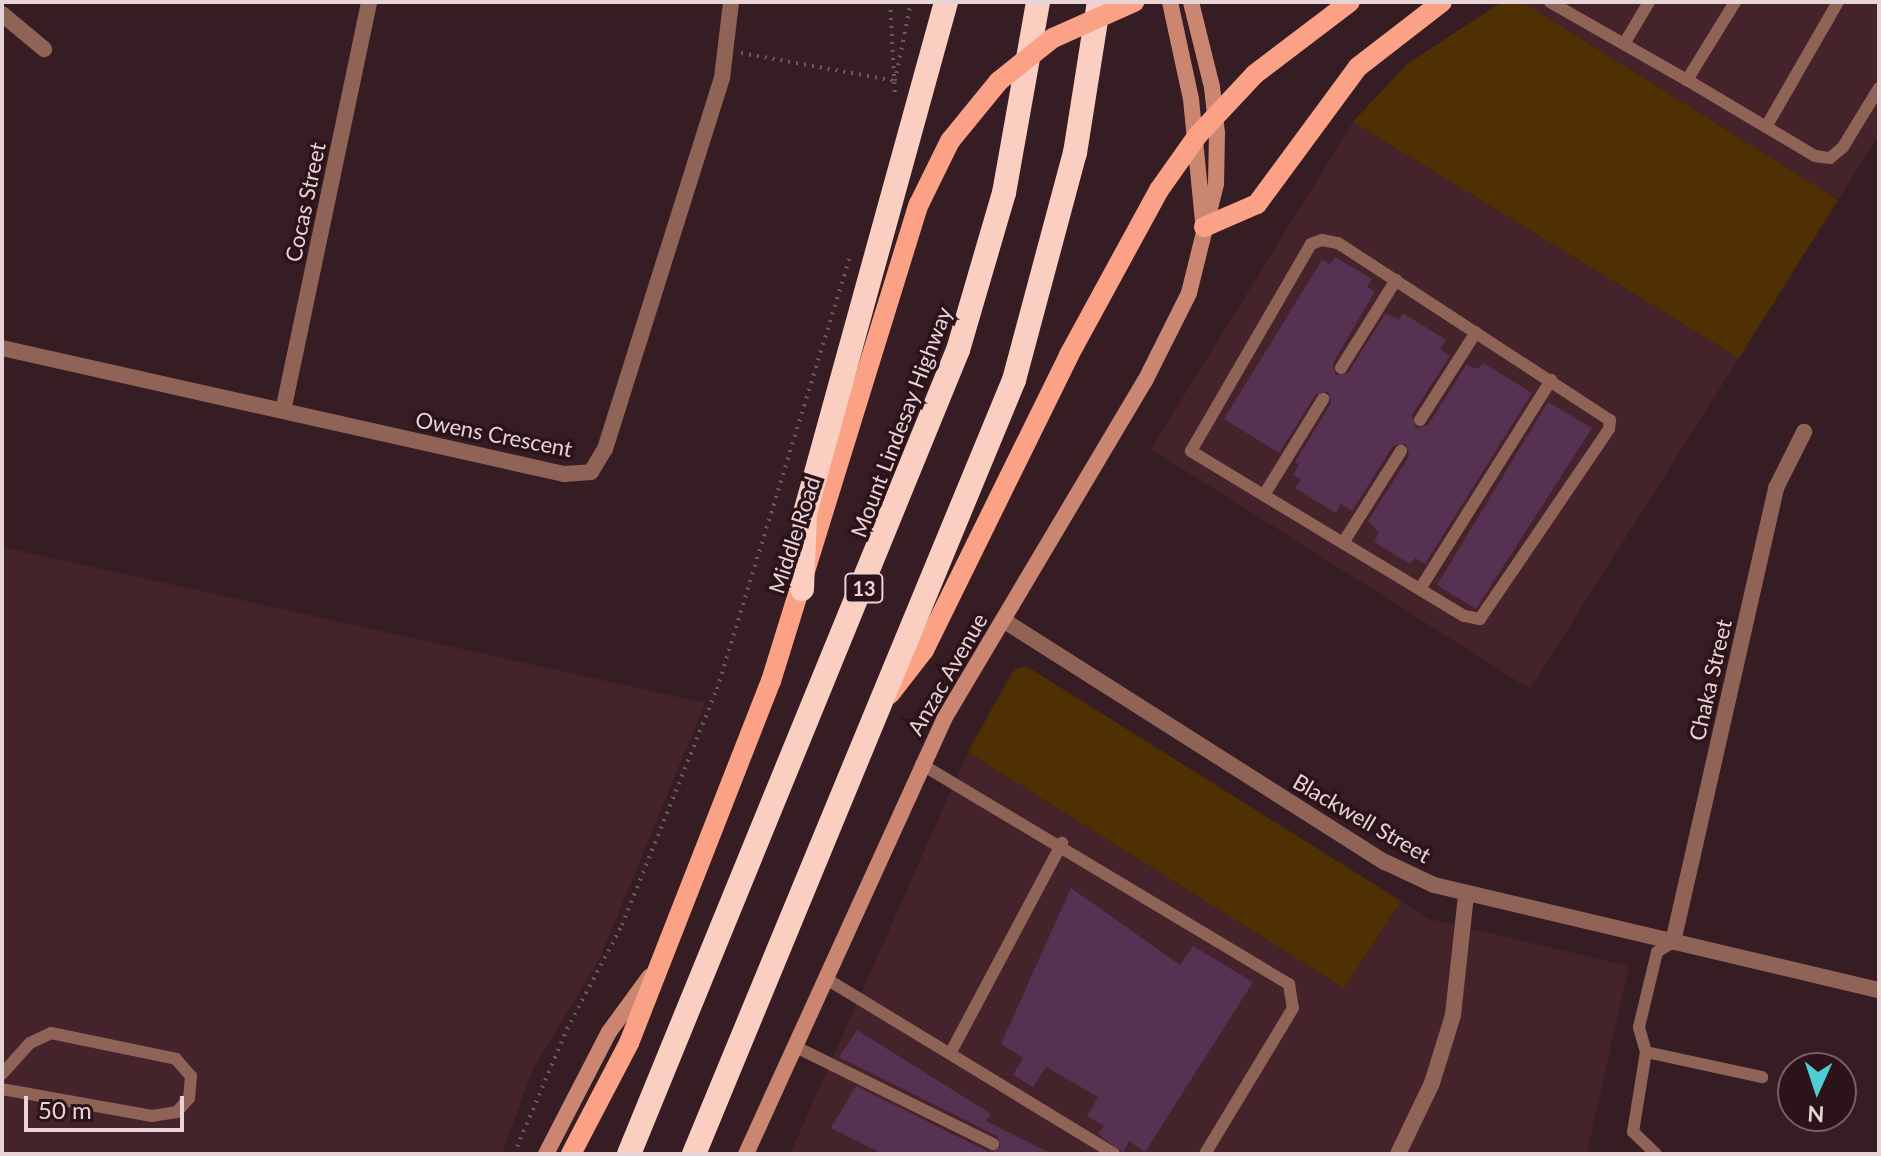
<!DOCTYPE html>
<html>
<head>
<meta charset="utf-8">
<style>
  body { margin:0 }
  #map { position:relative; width:1881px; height:1156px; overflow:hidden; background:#361d23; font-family:Lato,sans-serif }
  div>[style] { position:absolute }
  .built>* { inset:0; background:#44232b }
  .green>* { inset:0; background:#4f3003 }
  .building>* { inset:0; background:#573152 }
  .path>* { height:4px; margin-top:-2px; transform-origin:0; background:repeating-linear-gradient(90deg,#6f585d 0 2px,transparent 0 8px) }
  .lane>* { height:12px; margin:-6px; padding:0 6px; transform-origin:6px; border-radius:6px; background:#8f6457 }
  .street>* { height:16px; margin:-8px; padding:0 8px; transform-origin:8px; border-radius:8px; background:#8f6457 }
  .secondary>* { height:16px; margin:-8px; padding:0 8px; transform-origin:8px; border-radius:8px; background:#cb8672 }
  .primary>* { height:20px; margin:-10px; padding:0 10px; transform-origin:10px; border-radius:10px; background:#faa186 }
  .highway>* { height:24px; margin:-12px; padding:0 12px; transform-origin:12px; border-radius:12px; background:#facec0 }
  .primary-bridge>* { height:20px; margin:-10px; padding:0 10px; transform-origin:10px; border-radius:10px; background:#faa186 }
  span { translate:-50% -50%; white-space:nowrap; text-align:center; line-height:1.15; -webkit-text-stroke:7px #2c1319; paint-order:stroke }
  .shield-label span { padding:2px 6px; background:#2c1319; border:2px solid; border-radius:6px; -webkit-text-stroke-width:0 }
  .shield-label { font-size:20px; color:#e6d4d7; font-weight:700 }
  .street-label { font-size:22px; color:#e6d4d7 }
  .frame { position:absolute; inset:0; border:4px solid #e6d4d7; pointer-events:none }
  .north { position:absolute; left:1777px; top:1052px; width:80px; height:80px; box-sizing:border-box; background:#2c1319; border:2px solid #766065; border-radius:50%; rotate:183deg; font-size:22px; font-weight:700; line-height:32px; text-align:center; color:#e6d4d7 }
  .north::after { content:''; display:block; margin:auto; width:28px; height:36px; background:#51ccd3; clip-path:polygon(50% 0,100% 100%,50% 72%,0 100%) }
  .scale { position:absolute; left:24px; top:1096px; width:160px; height:36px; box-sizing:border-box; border:4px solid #e6d4d7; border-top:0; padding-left:10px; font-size:24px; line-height:28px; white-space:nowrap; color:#e6d4d7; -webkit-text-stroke:6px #2c1319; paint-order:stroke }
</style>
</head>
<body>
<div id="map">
  <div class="built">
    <i style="clip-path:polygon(1523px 2px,1879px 2px,1879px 134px,1838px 200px)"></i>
    <i style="clip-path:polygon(1353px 122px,1739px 358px,1530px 689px,1151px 449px)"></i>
    <i style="clip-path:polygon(2px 547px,705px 703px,599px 960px,532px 1071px,502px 1154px,2px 1154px)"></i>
    <i style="clip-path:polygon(968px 752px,1344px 988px,1401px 901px,1429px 919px,1629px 966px,1587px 1154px,790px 1154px)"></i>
  </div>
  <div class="green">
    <i style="clip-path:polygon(1502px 2px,1523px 2px,1838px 200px,1739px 358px,1353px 122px,1407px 64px)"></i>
    <i style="clip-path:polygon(1026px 666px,1401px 901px,1344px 988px,968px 752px,1014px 669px)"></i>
  </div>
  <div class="building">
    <i style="clip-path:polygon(1335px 257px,1372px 279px,1367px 287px,1375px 291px,1333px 363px,1336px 375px,1348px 373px,1386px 313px,1399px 320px,1403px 313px,1446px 340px,1440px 349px,1450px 356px,1412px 415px,1416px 428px,1428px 425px,1466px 365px,1478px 369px,1483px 363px,1532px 393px,1425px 564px,1415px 558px,1410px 564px,1374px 542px,1379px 533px,1368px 521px,1409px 456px,1406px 444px,1393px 446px,1352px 511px,1341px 504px,1336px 513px,1295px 488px,1301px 480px,1293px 475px,1299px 465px,1295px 462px,1331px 403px,1328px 392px,1316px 394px,1279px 453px,1224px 419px,1322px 260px,1330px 264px)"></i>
    <i style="clip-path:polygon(1548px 402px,1592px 428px,1476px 609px,1437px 585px)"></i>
    <i style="clip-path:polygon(1071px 888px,1180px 965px,1193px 946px,1253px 982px,1145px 1152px,1129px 1141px,1123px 1153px,1098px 1134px,1104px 1126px,1087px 1116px,1098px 1097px,1046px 1067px,1033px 1087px,1013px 1075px,1023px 1058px,1001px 1044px)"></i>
    <i style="clip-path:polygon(857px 1030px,991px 1114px,986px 1121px,1052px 1154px,883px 1154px,831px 1128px,856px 1086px,989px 1152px,1001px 1147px,997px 1136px,839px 1057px)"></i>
  </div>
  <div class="path">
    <i style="left:890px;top:2px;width:93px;rotate:86.9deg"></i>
    <i style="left:741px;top:53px;width:157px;rotate:10.3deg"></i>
    <i style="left:895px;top:81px;width:81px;rotate:-78.6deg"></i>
    <i style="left:514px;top:1154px;width:136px;rotate:-67deg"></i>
    <i style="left:567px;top:1029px;width:118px;rotate:-62.1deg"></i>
    <i style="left:622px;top:925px;width:254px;rotate:-68.1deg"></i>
    <i style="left:717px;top:689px;width:455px;rotate:-72.9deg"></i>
  </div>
  <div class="lane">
    <i style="left:1550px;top:2px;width:158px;rotate:29.7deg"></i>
    <i style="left:1735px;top:2px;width:92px;rotate:121.6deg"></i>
    <i style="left:1687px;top:80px;width:149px;rotate:30.7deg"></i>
    <i style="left:1815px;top:156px;width:15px;rotate:8deg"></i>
    <i style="left:1830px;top:158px;width:17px;rotate:-40deg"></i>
    <i style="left:1843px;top:147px;width:69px;rotate:-58.6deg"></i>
    <i style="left:1624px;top:44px;width:49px;rotate:-59.2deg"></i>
    <i style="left:1766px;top:127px;width:144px;rotate:-60.1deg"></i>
    <i style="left:1322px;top:240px;width:16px;rotate:11deg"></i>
    <i style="left:1338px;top:243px;width:325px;rotate:33.1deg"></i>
    <i style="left:1610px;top:420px;width:9px;rotate:96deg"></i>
    <i style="left:1609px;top:429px;width:230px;rotate:124.2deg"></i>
    <i style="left:1480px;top:619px;width:16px;rotate:-169deg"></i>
    <i style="left:1464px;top:616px;width:319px;rotate:-148.9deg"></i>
    <i style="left:1191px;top:451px;width:239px;rotate:-59.9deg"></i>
    <i style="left:1311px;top:244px;width:12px;rotate:-20deg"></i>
    <i style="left:1341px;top:368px;width:104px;rotate:-58deg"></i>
    <i style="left:1420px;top:420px;width:104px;rotate:-57.5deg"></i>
    <i style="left:1264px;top:495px;width:113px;rotate:-58.4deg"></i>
    <i style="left:1343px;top:543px;width:109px;rotate:-57.8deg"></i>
    <i style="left:1420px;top:589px;width:247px;rotate:-57.9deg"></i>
    <i style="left:921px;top:764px;width:429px;rotate:30.9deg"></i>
    <i style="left:1289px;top:984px;width:24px;rotate:81deg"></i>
    <i style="left:1293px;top:1008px;width:170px;rotate:121.1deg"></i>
    <i style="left:825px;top:978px;width:338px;rotate:31.3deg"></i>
    <i style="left:794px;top:1046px;width:222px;rotate:26.2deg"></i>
    <i style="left:951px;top:1052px;width:237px;rotate:-62deg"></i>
    <i style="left:1646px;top:1052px;width:119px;rotate:12.2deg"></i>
    <i style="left:2px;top:1074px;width:42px;rotate:-47.9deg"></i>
    <i style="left:30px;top:1043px;width:23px;rotate:-25deg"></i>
    <i style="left:51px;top:1033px;width:128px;rotate:11.7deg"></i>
    <i style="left:176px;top:1059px;width:23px;rotate:49deg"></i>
    <i style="left:191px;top:1076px;width:22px;rotate:95deg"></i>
    <i style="left:189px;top:1098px;width:18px;rotate:131deg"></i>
    <i style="left:177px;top:1112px;width:25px;rotate:171deg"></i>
    <i style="left:152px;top:1116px;width:152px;rotate:-169.8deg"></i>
    <i style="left:1656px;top:1154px;width:32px;rotate:-136deg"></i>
    <i style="left:1633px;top:1132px;width:81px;rotate:-80.8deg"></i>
    <i style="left:1646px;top:1052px;width:26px;rotate:-106deg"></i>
    <i style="left:1639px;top:1027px;width:77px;rotate:-76.5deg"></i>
    <i style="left:1657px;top:952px;width:19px;rotate:-32deg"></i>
  </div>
  <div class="street">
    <i style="left:2px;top:14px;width:55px;rotate:39.8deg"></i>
    <i style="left:2px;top:348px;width:576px;rotate:12.64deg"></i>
    <i style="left:564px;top:474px;width:27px;rotate:-4deg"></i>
    <i style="left:591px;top:472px;width:27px;rotate:-59deg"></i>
    <i style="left:605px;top:449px;width:389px;rotate:-72.5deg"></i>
    <i style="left:722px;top:78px;width:77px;rotate:-83.2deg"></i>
    <i style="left:283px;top:411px;width:418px;rotate:-78.1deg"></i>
    <i style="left:1003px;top:620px;width:452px;rotate:32.4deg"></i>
    <i style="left:1385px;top:862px;width:54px;rotate:25.1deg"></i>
    <i style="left:1434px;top:885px;width:457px;rotate:13.3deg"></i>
    <i style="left:1673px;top:942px;width:466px;rotate:-77.2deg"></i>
    <i style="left:1776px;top:488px;width:63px;rotate:-63.4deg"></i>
    <i style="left:1398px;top:1154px;width:79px;rotate:-64.4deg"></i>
    <i style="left:1432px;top:1083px;width:71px;rotate:-72.8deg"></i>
    <i style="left:1453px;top:1015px;width:121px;rotate:-83.8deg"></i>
  </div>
  <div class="secondary">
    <i style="left:1170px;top:2px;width:99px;rotate:77.8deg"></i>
    <i style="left:1191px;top:99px;width:124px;rotate:84.4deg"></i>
    <i style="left:546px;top:1154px;width:137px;rotate:-62.7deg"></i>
    <i style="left:609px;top:1032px;width:69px;rotate:-53.8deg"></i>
    <i style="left:746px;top:1154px;width:478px;rotate:-65.5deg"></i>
    <i style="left:944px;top:719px;width:393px;rotate:-59.3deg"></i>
    <i style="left:1145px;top:381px;width:98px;rotate:-63.4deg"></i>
    <i style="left:1189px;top:293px;width:112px;rotate:-76.1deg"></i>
    <i style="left:1216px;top:184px;width:51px;rotate:-88.9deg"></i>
    <i style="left:1217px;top:133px;width:46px;rotate:-96.2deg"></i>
    <i style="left:1212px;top:87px;width:88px;rotate:-103.9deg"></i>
  </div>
  <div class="primary">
    <i style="left:1255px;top:74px;width:119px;rotate:-37.2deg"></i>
    <i style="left:1204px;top:227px;width:58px;rotate:-23.5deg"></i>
    <i style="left:1257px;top:204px;width:170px;rotate:-53.6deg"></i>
    <i style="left:1358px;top:67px;width:106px;rotate:-37.7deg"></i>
    <i style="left:890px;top:694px;width:56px;rotate:-52.3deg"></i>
    <i style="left:924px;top:650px;width:329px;rotate:-63.8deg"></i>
    <i style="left:1069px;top:355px;width:188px;rotate:-61.4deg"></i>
    <i style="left:571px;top:1154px;width:125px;rotate:-62.4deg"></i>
    <i style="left:629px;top:1043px;width:389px;rotate:-68.6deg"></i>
    <i style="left:771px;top:681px;width:499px;rotate:-72.8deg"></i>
  </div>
  <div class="highway">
    <i style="left:802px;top:589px;width:76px;rotate:-87.7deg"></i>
    <i style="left:805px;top:513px;width:530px;rotate:-74.57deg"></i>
    <i style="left:629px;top:1154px;width:869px;rotate:-67.75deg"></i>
    <i style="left:958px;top:350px;width:164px;rotate:-73.7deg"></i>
    <i style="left:1004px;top:193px;width:194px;rotate:-79.9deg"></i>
    <i style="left:694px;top:1154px;width:838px;rotate:-67.54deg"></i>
    <i style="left:1014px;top:380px;width:235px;rotate:-75deg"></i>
    <i style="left:1075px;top:153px;width:153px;rotate:-81deg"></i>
  </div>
  <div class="primary-bridge">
    <i style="left:1159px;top:190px;width:67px;rotate:-54.7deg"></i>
    <i style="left:1198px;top:135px;width:83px;rotate:-46.9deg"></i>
    <i style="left:919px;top:204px;width:70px;rotate:-63.8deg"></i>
    <i style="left:950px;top:141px;width:77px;rotate:-50.8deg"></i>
    <i style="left:999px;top:81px;width:69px;rotate:-38.5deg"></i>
    <i style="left:1053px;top:38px;width:89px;rotate:-24deg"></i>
  </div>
  <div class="shield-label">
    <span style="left:864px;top:588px">13</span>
  </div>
  <div class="street-label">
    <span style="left:305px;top:202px;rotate:-78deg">Cocas Street</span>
    <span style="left:901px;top:422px;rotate:-69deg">Mount Lindesay Highway</span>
    <span style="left:494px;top:434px;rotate:11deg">Owens Crescent</span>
    <span style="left:794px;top:535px;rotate:-72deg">Middle Road</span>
    <span style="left:947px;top:674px;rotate:-60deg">Anzac Avenue</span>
    <span style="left:1710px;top:680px;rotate:-77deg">Chaka Street</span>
    <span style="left:1362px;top:818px;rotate:30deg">Blackwell Street</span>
  </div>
  <div class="frame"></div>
  <div class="north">N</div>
  <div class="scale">50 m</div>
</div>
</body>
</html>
